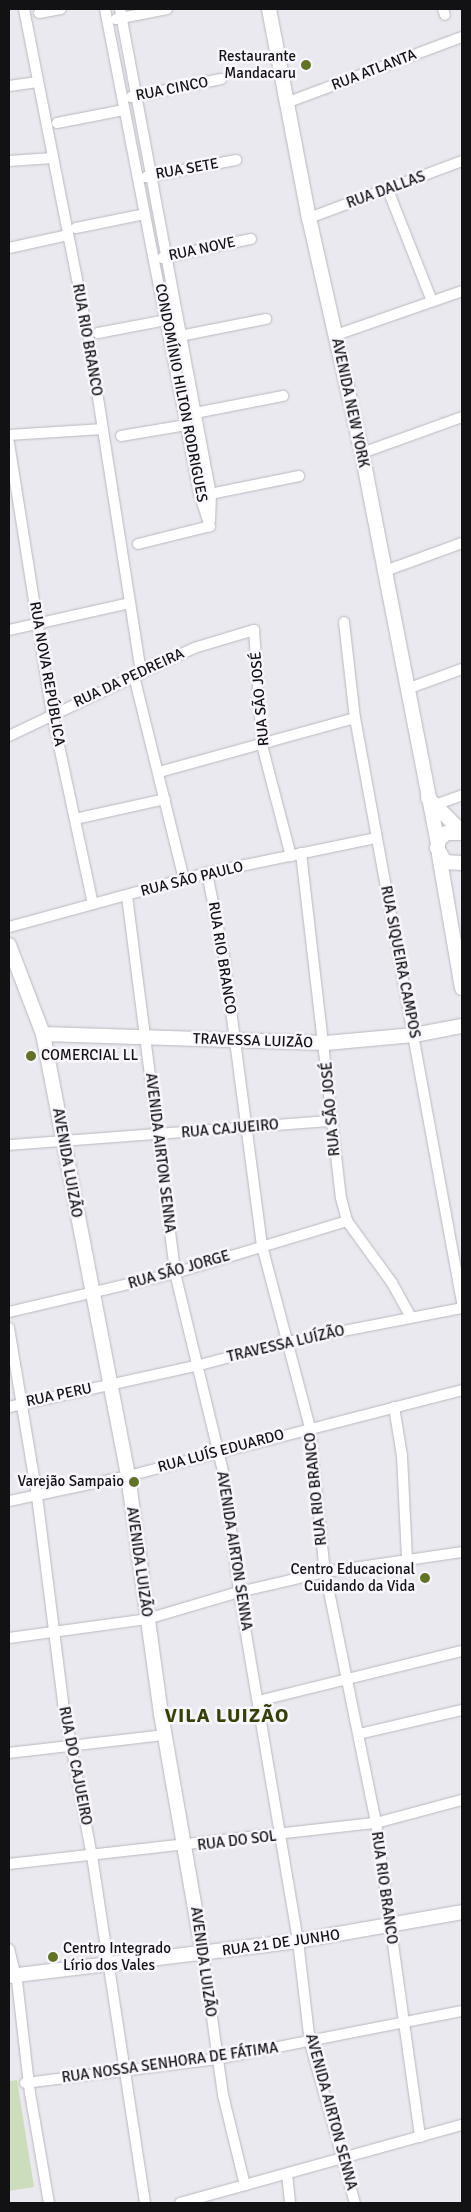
<!DOCTYPE html>
<html>
<head>
<meta charset="utf-8">
<style>
  body { margin:0 }
  #map { position:relative; width:471px; height:2212px; overflow:hidden; background:#ebe9f0; font-family:Signika,sans-serif }
  div>[style] { position:absolute }
  .green>* { inset:0; background:#cdb }
  .roads { filter:drop-shadow(0 0 1px #b9b7be) drop-shadow(0 0 1px #b9b7be) }
  .street>* { height:10px; margin:-5px; padding:0 5px; transform-origin:5px; border-radius:5px; background:#fff }
  .secondary>* { height:14px; margin:-7px; padding:0 7px; transform-origin:7px; border-radius:7px; background:#fff }
  .dots>* { width:14px; height:14px; translate:-50% -50%; box-sizing:border-box; border:2px solid #f9f7fd; border-radius:50% }
  span { translate:-50% -50%; white-space:nowrap; text-align:center; line-height:1.15; -webkit-text-stroke:5px #f9f7fd; paint-order:stroke }
  .poi-label { font-size:15px; color:#121113 }
  .right { translate:-100% -50%; text-align:right }
  .left { translate:0 -50%; text-align:left }
  .street-label { font-size:15px; color:#121113 }
  .district-label { font-size:20px; color:#354107; font-weight:700; letter-spacing:1px }
  .frame { position:absolute; inset:0; border:10px solid #121113; pointer-events:none }
</style>
</head>
<body>
<div id="map">
  <div class="green">
    <i style="clip-path:polygon(17px 2080px,34px 2187px,9px 2191px,9px 2081px)"></i>
  </div>
  <div class="roads">
    <div class="street">
      <i style="left:24px;top:9px;width:331px;rotate:78.9deg"></i>
      <i style="left:88px;top:334px;width:343px;rotate:81.1deg"></i>
      <i style="left:105px;top:9px;width:496px;rotate:79deg"></i>
      <i style="left:200px;top:496px;width:32px;rotate:72deg"></i>
      <i style="left:120px;top:9px;width:493px;rotate:79.4deg"></i>
      <i style="left:211px;top:494px;width:26px;rotate:92deg"></i>
      <i style="left:443px;top:9px;width:6px;rotate:72deg"></i>
      <i style="left:39px;top:13px;width:22px;rotate:-10deg"></i>
      <i style="left:116px;top:19px;width:52px;rotate:-11.1deg"></i>
      <i style="left:9px;top:86px;width:29px;rotate:-8deg"></i>
      <i style="left:131px;top:97px;width:92px;rotate:-11.3deg"></i>
      <i style="left:286px;top:103px;width:188px;rotate:-20.6deg"></i>
      <i style="left:57px;top:123px;width:68px;rotate:-11deg"></i>
      <i style="left:9px;top:161px;width:44px;rotate:-3.9deg"></i>
      <i style="left:146px;top:177px;width:92px;rotate:-10.7deg"></i>
      <i style="left:388px;top:190px;width:119px;rotate:68.4deg"></i>
      <i style="left:309px;top:218px;width:163px;rotate:-20.4deg"></i>
      <i style="left:76px;top:228px;width:70px;rotate:-11.5deg"></i>
      <i style="left:9px;top:248px;width:60px;rotate:-12.4deg"></i>
      <i style="left:162px;top:258px;width:91px;rotate:-12.1deg"></i>
      <i style="left:98px;top:333px;width:69px;rotate:-10.8deg"></i>
      <i style="left:336px;top:335px;width:133px;rotate:-19.2deg"></i>
      <i style="left:175px;top:337px;width:93px;rotate:-11.2deg"></i>
      <i style="left:190px;top:414px;width:95px;rotate:-11deg"></i>
      <i style="left:9px;top:435px;width:94px;rotate:-3.7deg"></i>
      <i style="left:121px;top:436px;width:66px;rotate:-9.6deg"></i>
      <i style="left:9px;top:443px;width:273px;rotate:81deg"></i>
      <i style="left:52px;top:713px;width:195px;rotate:77.9deg"></i>
      <i style="left:362px;top:453px;width:106px;rotate:-19.8deg"></i>
      <i style="left:205px;top:495px;width:96px;rotate:-11.4deg"></i>
      <i style="left:138px;top:544px;width:74px;rotate:-14deg"></i>
      <i style="left:385px;top:571px;width:82px;rotate:-20deg"></i>
      <i style="left:344px;top:622px;width:97px;rotate:83.5deg"></i>
      <i style="left:355px;top:718px;width:594px;rotate:79.62deg"></i>
      <i style="left:9px;top:630px;width:124px;rotate:-12.6deg"></i>
      <i style="left:134px;top:676px;width:209px;rotate:76.2deg"></i>
      <i style="left:407px;top:689px;width:59px;rotate:-20deg"></i>
      <i style="left:9px;top:736px;width:205px;rotate:-25.4deg"></i>
      <i style="left:194px;top:648px;width:63px;rotate:-16.7deg"></i>
      <i style="left:254px;top:630px;width:115px;rotate:86deg"></i>
      <i style="left:262px;top:745px;width:115px;rotate:75.4deg"></i>
      <i style="left:159px;top:772px;width:203px;rotate:-15.4deg"></i>
      <i style="left:435px;top:805px;width:29px;rotate:-20deg"></i>
      <i style="left:75px;top:819px;width:92px;rotate:-12.5deg"></i>
      <i style="left:301px;top:853px;width:347px;rotate:83.4deg"></i>
      <i style="left:341px;top:1198px;width:24px;rotate:75deg"></i>
      <i style="left:347px;top:1221px;width:77px;rotate:54deg"></i>
      <i style="left:392px;top:1283px;width:38px;rotate:61deg"></i>
      <i style="left:207px;top:873px;width:86px;rotate:78.6deg"></i>
      <i style="left:224px;top:957px;width:291px;rotate:82.5deg"></i>
      <i style="left:262px;top:1246px;width:188px;rotate:75.2deg"></i>
      <i style="left:310px;top:1428px;width:145px;rotate:84.1deg"></i>
      <i style="left:325px;top:1572px;width:256px;rotate:78.5deg"></i>
      <i style="left:376px;top:1823px;width:317px;rotate:82deg"></i>
      <i style="left:127px;top:896px;width:380px;rotate:82.7deg"></i>
      <i style="left:175px;top:1273px;width:209px;rotate:76.4deg"></i>
      <i style="left:224px;top:1476px;width:117px;rotate:82.6deg"></i>
      <i style="left:239px;top:1592px;width:354px;rotate:80.4deg"></i>
      <i style="left:298px;top:1941px;width:103px;rotate:83.3deg"></i>
      <i style="left:310px;top:2043px;width:166px;rotate:74.3deg"></i>
      <i style="left:9px;top:927px;width:205px;rotate:-15.3deg"></i>
      <i style="left:207px;top:873px;width:173px;rotate:-11.7deg"></i>
      <i style="left:9px;top:1145px;width:323px;rotate:-4.3deg"></i>
      <i style="left:9px;top:1312px;width:171px;rotate:-13.2deg"></i>
      <i style="left:175px;top:1273px;width:180px;rotate:-16.8deg"></i>
      <i style="left:9px;top:1328px;width:170px;rotate:80.5deg"></i>
      <i style="left:37px;top:1496px;width:209px;rotate:82.8deg"></i>
      <i style="left:63px;top:1703px;width:156px;rotate:79.3deg"></i>
      <i style="left:92px;top:1856px;width:351px;rotate:81.3deg"></i>
      <i style="left:9px;top:1407px;width:191px;rotate:-12.4deg"></i>
      <i style="left:196px;top:1366px;width:94px;rotate:-14.8deg"></i>
      <i style="left:287px;top:1342px;width:178px;rotate:-11deg"></i>
      <i style="left:394px;top:1407px;width:50px;rotate:80.7deg"></i>
      <i style="left:402px;top:1456px;width:104px;rotate:87.2deg"></i>
      <i style="left:9px;top:1501px;width:122px;rotate:-11.9deg"></i>
      <i style="left:128px;top:1476px;width:345px;rotate:-14.4deg"></i>
      <i style="left:9px;top:1638px;width:139px;rotate:-7.8deg"></i>
      <i style="left:147px;top:1619px;width:96px;rotate:-16.4deg"></i>
      <i style="left:239px;top:1592px;width:88px;rotate:-13.1deg"></i>
      <i style="left:325px;top:1572px;width:138px;rotate:-8.3deg"></i>
      <i style="left:258px;top:1701px;width:210px;rotate:-13.8deg"></i>
      <i style="left:359px;top:1734px;width:106px;rotate:-13.1deg"></i>
      <i style="left:9px;top:1753px;width:157px;rotate:-6.6deg"></i>
      <i style="left:9px;top:1864px;width:369px;rotate:-6.4deg"></i>
      <i style="left:376px;top:1823px;width:89px;rotate:-15deg"></i>
      <i style="left:9px;top:1949px;width:33px;rotate:76deg"></i>
      <i style="left:17px;top:1981px;width:113px;rotate:83.4deg"></i>
      <i style="left:30px;top:2093px;width:112px;rotate:80.2deg"></i>
      <i style="left:203px;top:1954px;width:142px;rotate:81.9deg"></i>
      <i style="left:223px;top:2095px;width:93px;rotate:76.3deg"></i>
      <i style="left:25px;top:2083px;width:193px;rotate:-7.1deg"></i>
      <i style="left:217px;top:2059px;width:250px;rotate:-11.1deg"></i>
      <i style="left:287px;top:2174px;width:29px;rotate:84deg"></i>
      <i style="left:180px;top:2203px;width:293px;rotate:-15.5deg"></i>
    </div>
    <div class="secondary">
      <i style="left:269px;top:9px;width:213px;rotate:79.2deg"></i>
      <i style="left:309px;top:218px;width:241px;rotate:77.3deg"></i>
      <i style="left:362px;top:453px;width:399px;rotate:79deg"></i>
      <i style="left:428px;top:798px;width:48px;rotate:45deg"></i>
      <i style="left:462px;top:833px;width:16px;rotate:180deg"></i>
      <i style="left:446px;top:833px;width:10px;rotate:135deg"></i>
      <i style="left:439px;top:840px;width:8px;rotate:104deg"></i>
      <i style="left:437px;top:848px;width:16px;rotate:60deg"></i>
      <i style="left:445px;top:862px;width:17px;rotate:3deg"></i>
      <i style="left:439px;top:855px;width:135px;rotate:80.2deg"></i>
      <i style="left:9px;top:945px;width:95px;rotate:69.1deg"></i>
      <i style="left:43px;top:1034px;width:450px;rotate:79.1deg"></i>
      <i style="left:128px;top:1476px;width:240px;rotate:82.1deg"></i>
      <i style="left:161px;top:1714px;width:244px;rotate:80.1deg"></i>
      <i style="left:43px;top:1034px;width:283px;rotate:1.8deg"></i>
      <i style="left:326px;top:1043px;width:88px;rotate:-5.2deg"></i>
      <i style="left:414px;top:1035px;width:49px;rotate:-10.6deg"></i>
      <i style="left:9px;top:1976px;width:291px;rotate:-6.9deg"></i>
      <i style="left:298px;top:1941px;width:167px;rotate:-10deg"></i>
    </div>
  </div>
  <div class="dots">
    <i style="left:306px;top:65px;background:#617423"></i>
    <i style="left:31px;top:1056px;background:#617423"></i>
    <i style="left:134px;top:1482px;background:#617423"></i>
    <i style="left:425px;top:1578px;background:#617423"></i>
    <i style="left:53px;top:1957px;background:#617423"></i>
  </div>
  <div class="poi-label">
    <span class="right" style="left:296px;top:65px">Restaurante<br>Mandacaru</span>
    <span class="left" style="left:41px;top:1056px">COMERCIAL LL</span>
    <span class="right" style="left:124px;top:1482px">Varejão Sampaio</span>
    <span class="right" style="left:415px;top:1578px">Centro Educacional<br>Cuidando da Vida</span>
    <span class="left" style="left:63px;top:1957px">Centro Integrado<br>Lírio dos Vales</span>
  </div>
  <div class="street-label">
    <span style="left:374px;top:70px;rotate:-21deg">RUA ATLANTA</span>
    <span style="left:172px;top:89px;rotate:-11deg">RUA CINCO</span>
    <span style="left:187px;top:169px;rotate:-10deg">RUA SETE</span>
    <span style="left:386px;top:190px;rotate:-20deg">RUA DALLAS</span>
    <span style="left:202px;top:249px;rotate:-12deg">RUA NOVE</span>
    <span style="left:87px;top:340px;rotate:80deg">RUA RIO BRANCO</span>
    <span style="left:181px;top:393px;rotate:79deg">CONDOMÍNIO HILTON RODRIGUES</span>
    <span style="left:350px;top:403px;rotate:78deg">AVENIDA NEW YORK</span>
    <span style="left:47px;top:674px;rotate:80deg">RUA NOVA REPÚBLICA</span>
    <span style="left:129px;top:678px;rotate:-25deg">RUA DA PEDREIRA</span>
    <span style="left:260px;top:699px;rotate:-95deg">RUA SÃO JOSÉ</span>
    <span style="left:192px;top:879px;rotate:-14deg">RUA SÃO PAULO</span>
    <span style="left:222px;top:958px;rotate:81deg">RUA RIO BRANCO</span>
    <span style="left:400px;top:962px;rotate:79deg">RUA SIQUEIRA CAMPOS</span>
    <span style="left:253px;top:1041px;rotate:2deg">TRAVESSA LUIZÃO</span>
    <span style="left:331px;top:1109px;rotate:-95deg">RUA SÃO JOSÉ</span>
    <span style="left:230px;top:1129px;rotate:-5deg">RUA CAJUEIRO</span>
    <span style="left:160px;top:1153px;rotate:83deg">AVENIDA AIRTON SENNA</span>
    <span style="left:67px;top:1163px;rotate:80deg">AVENIDA LUIZÃO</span>
    <span style="left:179px;top:1270px;rotate:-16deg">RUA SÃO JORGE</span>
    <span style="left:286px;top:1344px;rotate:-13deg">TRAVESSA LUÍZÃO</span>
    <span style="left:59px;top:1395px;rotate:-12deg">RUA PERU</span>
    <span style="left:221px;top:1451px;rotate:-15deg">RUA LUÍS EDUARDO</span>
    <span style="left:316px;top:1489px;rotate:-96deg">RUA RIO BRANCO</span>
    <span style="left:234px;top:1551px;rotate:81deg">AVENIDA AIRTON SENNA</span>
    <span style="left:139px;top:1562px;rotate:82deg">AVENIDA LUIZÃO</span>
    <span style="left:75px;top:1766px;rotate:79deg">RUA DO CAJUEIRO</span>
    <span style="left:237px;top:1841px;rotate:-7deg">RUA DO SOL</span>
    <span style="left:384px;top:1888px;rotate:82deg">RUA RIO BRANCO</span>
    <span style="left:281px;top:1943px;rotate:-8deg">RUA 21 DE JUNHO</span>
    <span style="left:203px;top:1962px;rotate:82deg">AVENIDA LUIZÃO</span>
    <span style="left:170px;top:2063px;rotate:-8deg">RUA NOSSA SENHORA DE FÁTIMA</span>
    <span style="left:331px;top:2112px;rotate:75deg">AVENIDA AIRTON SENNA</span>
  </div>
  <div class="district-label">
    <span style="left:227px;top:1715px">VILA LUIZÃO</span>
  </div>
  <div class="frame"></div>
</div>
</body>
</html>
